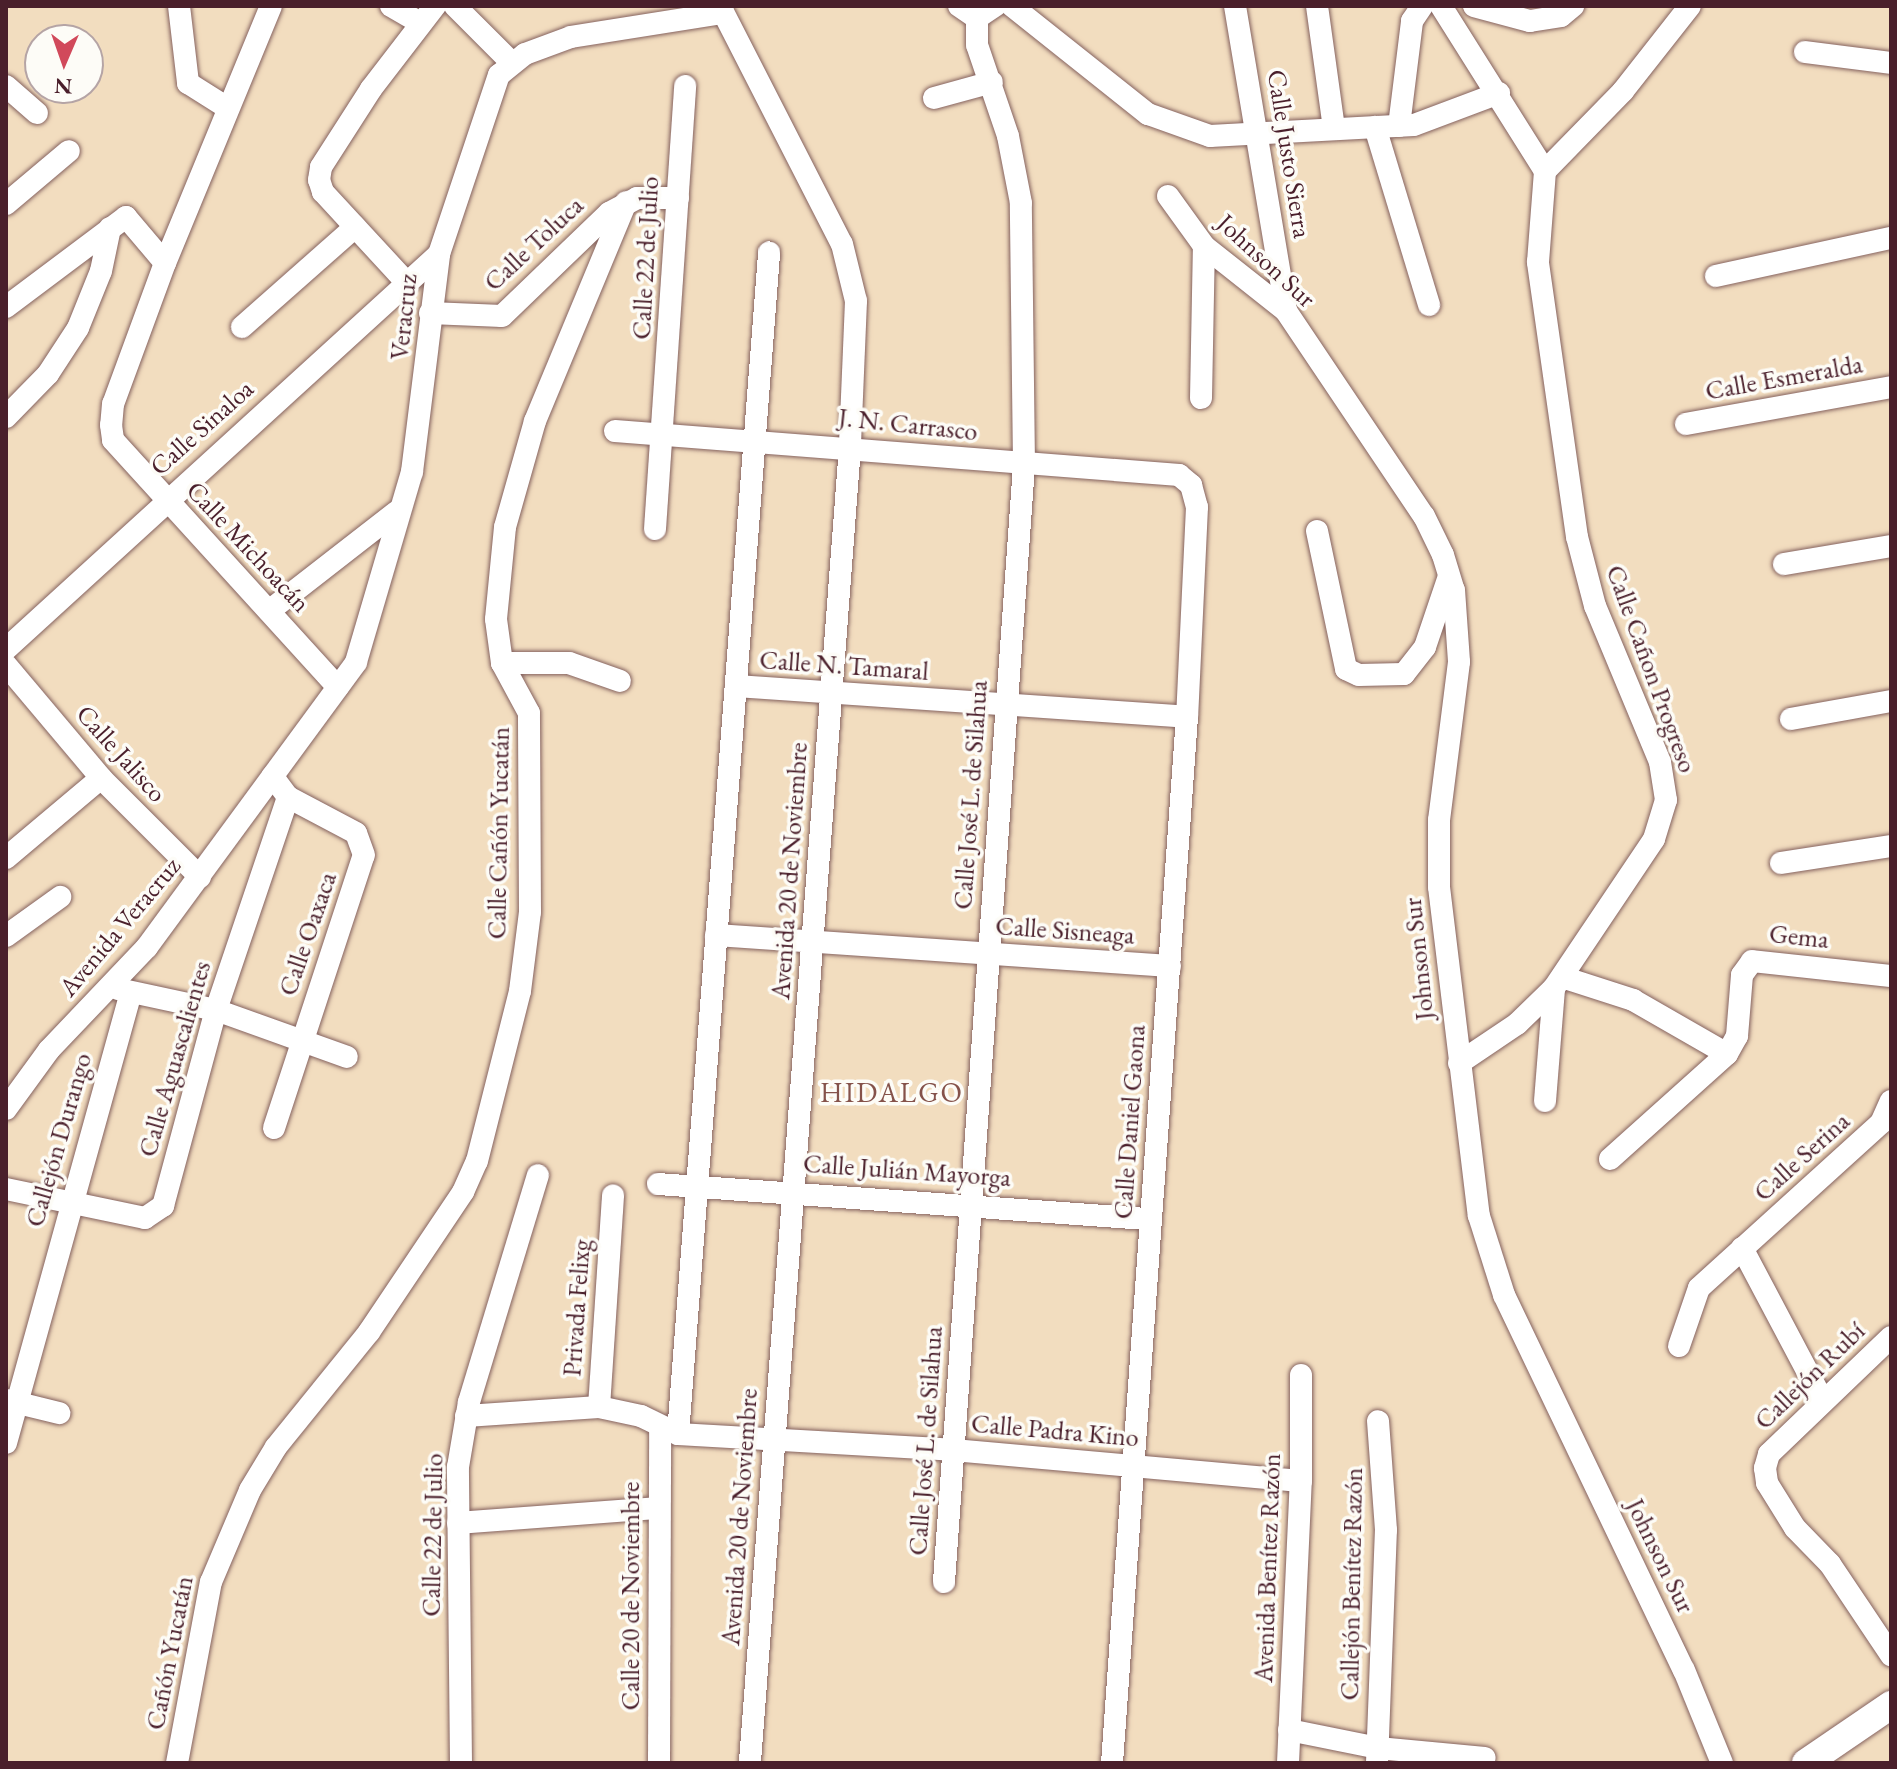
<!DOCTYPE html>
<html>
<head>
<meta charset="utf-8">
<style>
  body { margin:0 }
  #map { position:relative; width:1897px; height:1769px; overflow:hidden; background:#f2ddbf; font-family:"EB Garamond",serif }
  div>[style] { position:absolute }
  .roads { filter:drop-shadow(0 0 2px #85625f) drop-shadow(0 0 2px #85625f) }
  .minor>* { height:22px; margin:-11px; padding:0 11px; transform-origin:11px; border-radius:11px; background:#fff }
  .major>* { height:28px; margin:-14px; padding:0 14px; transform-origin:14px; border-radius:14px; background:#fff }
  span { translate:-50% -50%; white-space:nowrap; text-align:center; line-height:1.15; -webkit-text-stroke:7px #fdfcf7; paint-order:stroke }
  .street-label { font-size:26px; color:#4a1f2b }
  .neighbourhood-label { font-size:28px; color:#85524a; letter-spacing:2px }
  .frame { position:absolute; inset:0; border:8px solid #4a1f2b; pointer-events:none }
  .north { position:absolute; left:24px; top:24px; width:80px; height:80px; box-sizing:border-box; background:#fdfcf7; border:2px solid #b5a4a5; border-radius:50%; rotate:182deg; font-size:22px; font-weight:700; line-height:32px; text-align:center; color:#4a1f2b }
  .north::after { content:''; display:block; margin:auto; width:28px; height:36px; background:#d1495b; clip-path:polygon(50% 0,100% 100%,50% 72%,0 100%) }
</style>
</head>
<body>
<div id="map">
  <div class="roads">
    <div class="minor">
      <i style="left:179px;top:6px;width:78px;rotate:83.3deg"></i>
      <i style="left:188px;top:83px;width:45px;rotate:32.3deg"></i>
      <i style="left:271px;top:6px;width:278px;rotate:112.4deg"></i>
      <i style="left:165px;top:263px;width:150px;rotate:110.2deg"></i>
      <i style="left:113px;top:404px;width:21px;rotate:95deg"></i>
      <i style="left:111px;top:425px;width:15px;rotate:82deg"></i>
      <i style="left:113px;top:440px;width:334px;rotate:47.7deg"></i>
      <i style="left:391px;top:6px;width:34px;rotate:30deg"></i>
      <i style="left:455px;top:6px;width:79px;rotate:45deg"></i>
      <i style="left:720px;top:6px;width:267px;rotate:62.9deg"></i>
      <i style="left:842px;top:244px;width:59px;rotate:76.2deg"></i>
      <i style="left:856px;top:301px;width:146px;rotate:92.4deg"></i>
      <i style="left:850px;top:447px;width:1320px;rotate:94.35deg"></i>
      <i style="left:959px;top:6px;width:22px;rotate:34deg"></i>
      <i style="left:1012px;top:6px;width:174px;rotate:38.5deg"></i>
      <i style="left:1148px;top:114px;width:66px;rotate:19.5deg"></i>
      <i style="left:1210px;top:136px;width:204px;rotate:-3.1deg"></i>
      <i style="left:1414px;top:125px;width:91px;rotate:-20.6deg"></i>
      <i style="left:1235px;top:6px;width:309px;rotate:80.5deg"></i>
      <i style="left:1317px;top:6px;width:123px;rotate:82.1deg"></i>
      <i style="left:1441px;top:6px;width:195px;rotate:57.8deg"></i>
      <i style="left:1474px;top:6px;width:58px;rotate:15deg"></i>
      <i style="left:1530px;top:21px;width:31px;rotate:-9deg"></i>
      <i style="left:1561px;top:16px;width:16px;rotate:-40deg"></i>
      <i style="left:977px;top:18px;width:22px;rotate:-34deg"></i>
      <i style="left:1805px;top:52px;width:87px;rotate:7.3deg"></i>
      <i style="left:6px;top:86px;width:41px;rotate:41.1deg"></i>
      <i style="left:934px;top:98px;width:60px;rotate:-15.4deg"></i>
      <i style="left:1399px;top:126px;width:106px;rotate:-82.9deg"></i>
      <i style="left:1412px;top:21px;width:18px;rotate:-56deg"></i>
      <i style="left:1375px;top:127px;width:186px;rotate:73.1deg"></i>
      <i style="left:1545px;top:171px;width:112px;rotate:-45.7deg"></i>
      <i style="left:1623px;top:91px;width:108px;rotate:-51.8deg"></i>
      <i style="left:1168px;top:196px;width:62px;rotate:54.2deg"></i>
      <i style="left:1204px;top:246px;width:105px;rotate:38.4deg"></i>
      <i style="left:1286px;top:311px;width:247px;rotate:56.1deg"></i>
      <i style="left:1424px;top:516px;width:43px;rotate:64deg"></i>
      <i style="left:1443px;top:555px;width:37px;rotate:73deg"></i>
      <i style="left:1454px;top:590px;width:72px;rotate:86deg"></i>
      <i style="left:1459px;top:662px;width:159px;rotate:97.2deg"></i>
      <i style="left:1439px;top:820px;width:67px;rotate:90deg"></i>
      <i style="left:1439px;top:887px;width:331px;rotate:83.1deg"></i>
      <i style="left:1479px;top:1216px;width:83px;rotate:72.4deg"></i>
      <i style="left:1504px;top:1295px;width:416px;rotate:64.4deg"></i>
      <i style="left:1684px;top:1670px;width:100px;rotate:67.8deg"></i>
      <i style="left:6px;top:204px;width:82px;rotate:-40.1deg"></i>
      <i style="left:1716px;top:276px;width:179px;rotate:-12.3deg"></i>
      <i style="left:407px;top:283px;width:124px;rotate:-132.7deg"></i>
      <i style="left:323px;top:192px;width:13px;rotate:-108deg"></i>
      <i style="left:319px;top:180px;width:13px;rotate:-81deg"></i>
      <i style="left:321px;top:167px;width:93px;rotate:-57.3deg"></i>
      <i style="left:371px;top:89px;width:105px;rotate:-52.4deg"></i>
      <i style="left:6px;top:307px;width:150px;rotate:-36.9deg"></i>
      <i style="left:126px;top:217px;width:60px;rotate:49.7deg"></i>
      <i style="left:430px;top:313px;width:72px;rotate:2.4deg"></i>
      <i style="left:502px;top:316px;width:149px;rotate:-43.9deg"></i>
      <i style="left:609px;top:213px;width:32px;rotate:-28deg"></i>
      <i style="left:637px;top:198px;width:41px"></i>
      <i style="left:242px;top:327px;width:151px;rotate:-41.5deg"></i>
      <i style="left:1201px;top:398px;width:152px;rotate:-88.9deg"></i>
      <i style="left:6px;top:417px;width:60px;rotate:-45.7deg"></i>
      <i style="left:48px;top:374px;width:55px;rotate:-56.9deg"></i>
      <i style="left:78px;top:328px;width:61px;rotate:-68deg"></i>
      <i style="left:101px;top:271px;width:44px;rotate:-78.2deg"></i>
      <i style="left:1686px;top:424px;width:208px;rotate:-10.2deg"></i>
      <i style="left:615px;top:431px;width:566px;rotate:4.46deg"></i>
      <i style="left:1179px;top:475px;width:16px;rotate:40deg"></i>
      <i style="left:1191px;top:485px;width:23px;rotate:75deg"></i>
      <i style="left:1197px;top:507px;width:210px;rotate:92.7deg"></i>
      <i style="left:1187px;top:717px;width:1049px;rotate:94.1deg"></i>
      <i style="left:655px;top:529px;width:444px;rotate:-86.1deg"></i>
      <i style="left:1317px;top:531px;width:141px;rotate:78.1deg"></i>
      <i style="left:1346px;top:669px;width:14px;rotate:25deg"></i>
      <i style="left:1359px;top:675px;width:45px;rotate:-1.3deg"></i>
      <i style="left:1404px;top:674px;width:34px;rotate:-52deg"></i>
      <i style="left:1425px;top:647px;width:72px;rotate:-71.3deg"></i>
      <i style="left:1784px;top:564px;width:109px;rotate:-9.5deg"></i>
      <i style="left:269px;top:611px;width:161px;rotate:-37.9deg"></i>
      <i style="left:6px;top:649px;width:586px;rotate:-42.37deg"></i>
      <i style="left:502px;top:663px;width:67px"></i>
      <i style="left:569px;top:663px;width:54px;rotate:19.4deg"></i>
      <i style="left:6px;top:665px;width:148px;rotate:49.9deg"></i>
      <i style="left:101px;top:778px;width:140px;rotate:45deg"></i>
      <i style="left:736px;top:686px;width:452px;rotate:3.9deg"></i>
      <i style="left:1791px;top:719px;width:102px;rotate:-10.2deg"></i>
      <i style="left:6px;top:858px;width:124px;rotate:-40.1deg"></i>
      <i style="left:1781px;top:863px;width:111px;rotate:-8.8deg"></i>
      <i style="left:716px;top:935px;width:455px;rotate:3.9deg"></i>
      <i style="left:6px;top:936px;width:67px;rotate:-35.8deg"></i>
      <i style="left:1562px;top:977px;width:75px;rotate:17.9deg"></i>
      <i style="left:1633px;top:1000px;width:108px;rotate:29.9deg"></i>
      <i style="left:118px;top:989px;width:100px;rotate:12.1deg"></i>
      <i style="left:216px;top:1010px;width:139px;rotate:19.7deg"></i>
      <i style="left:1459px;top:1063px;width:70px;rotate:-33.9deg"></i>
      <i style="left:1517px;top:1024px;width:52px;rotate:-44.2deg"></i>
      <i style="left:1554px;top:988px;width:179px;rotate:-56.1deg"></i>
      <i style="left:1654px;top:839px;width:41px;rotate:-72.9deg"></i>
      <i style="left:1666px;top:800px;width:38px;rotate:-99deg"></i>
      <i style="left:1660px;top:762px;width:169px;rotate:-112.6deg"></i>
      <i style="left:1595px;top:606px;width:71px;rotate:-104.6deg"></i>
      <i style="left:1577px;top:537px;width:278px;rotate:-98.1deg"></i>
      <i style="left:1538px;top:262px;width:91px;rotate:-85.6deg"></i>
      <i style="left:1545px;top:1101px;width:113px;rotate:-85.4deg"></i>
      <i style="left:6px;top:1109px;width:73px;rotate:-53.9deg"></i>
      <i style="left:49px;top:1050px;width:142px;rotate:-46.4deg"></i>
      <i style="left:147px;top:947px;width:353px;rotate:-53.7deg"></i>
      <i style="left:356px;top:662px;width:198px;rotate:-73.6deg"></i>
      <i style="left:412px;top:472px;width:220px;rotate:-82.9deg"></i>
      <i style="left:439px;top:254px;width:189px;rotate:-71.5deg"></i>
      <i style="left:499px;top:75px;width:33px;rotate:-39deg"></i>
      <i style="left:525px;top:54px;width:49px;rotate:-20.3deg"></i>
      <i style="left:571px;top:37px;width:154px;rotate:-9deg"></i>
      <i style="left:274px;top:1128px;width:287px;rotate:-71.8deg"></i>
      <i style="left:364px;top:855px;width:23px;rotate:-110deg"></i>
      <i style="left:356px;top:833px;width:77px;rotate:-152.1deg"></i>
      <i style="left:1610px;top:1159px;width:157px;rotate:-41.9deg"></i>
      <i style="left:1727px;top:1054px;width:21px;rotate:-61deg"></i>
      <i style="left:1737px;top:1036px;width:61px;rotate:-85.3deg"></i>
      <i style="left:1742px;top:975px;width:17px;rotate:-54deg"></i>
      <i style="left:1752px;top:961px;width:140px;rotate:6.2deg"></i>
      <i style="left:658px;top:1184px;width:494px;rotate:4.1deg"></i>
      <i style="left:6px;top:1189px;width:142px;rotate:11.8deg"></i>
      <i style="left:145px;top:1218px;width:22px;rotate:-34deg"></i>
      <i style="left:163px;top:1206px;width:203px;rotate:-74.9deg"></i>
      <i style="left:216px;top:1010px;width:225px;rotate:-71.3deg"></i>
      <i style="left:288px;top:797px;width:26px;rotate:-127deg"></i>
      <i style="left:1742px;top:1248px;width:171px;rotate:62.1deg"></i>
      <i style="left:1891px;top:1337px;width:169px;rotate:136.2deg"></i>
      <i style="left:1769px;top:1454px;width:15px;rotate:106deg"></i>
      <i style="left:1765px;top:1468px;width:15px;rotate:82deg"></i>
      <i style="left:1767px;top:1483px;width:53px;rotate:58.1deg"></i>
      <i style="left:1795px;top:1528px;width:50px;rotate:45.8deg"></i>
      <i style="left:1830px;top:1564px;width:110px;rotate:56.2deg"></i>
      <i style="left:1679px;top:1346px;width:61px;rotate:-71deg"></i>
      <i style="left:1699px;top:1288px;width:246px;rotate:-42.2deg"></i>
      <i style="left:1881px;top:1123px;width:24px;rotate:-66deg"></i>
      <i style="left:6px;top:1400px;width:55px;rotate:13.8deg"></i>
      <i style="left:599px;top:1407px;width:212px;rotate:-86.2deg"></i>
      <i style="left:466px;top:1416px;width:133px;rotate:-3.9deg"></i>
      <i style="left:599px;top:1407px;width:43px;rotate:12.1deg"></i>
      <i style="left:641px;top:1416px;width:41px;rotate:25.9deg"></i>
      <i style="left:678px;top:1434px;width:275px;rotate:3.3deg"></i>
      <i style="left:953px;top:1450px;width:349px;rotate:5.1deg"></i>
      <i style="left:678px;top:1434px;width:1185px;rotate:-85.59deg"></i>
      <i style="left:6px;top:1443px;width:467px;rotate:-74.5deg"></i>
      <i style="left:458px;top:1523px;width:201px;rotate:-4.3deg"></i>
      <i style="left:944px;top:1582px;width:1120px;rotate:-85.9deg"></i>
      <i style="left:1024px;top:465px;width:262px;rotate:-90.7deg"></i>
      <i style="left:1021px;top:203px;width:68px;rotate:-101deg"></i>
      <i style="left:1008px;top:136px;width:96px;rotate:-108.8deg"></i>
      <i style="left:977px;top:45px;width:27px;rotate:-90deg"></i>
      <i style="left:1289px;top:1730px;width:91px;rotate:11.4deg"></i>
      <i style="left:1378px;top:1748px;width:107px;rotate:5.3deg"></i>
      <i style="left:177px;top:1763px;width:184px;rotate:-79.4deg"></i>
      <i style="left:211px;top:1582px;width:100px;rotate:-67deg"></i>
      <i style="left:250px;top:1490px;width:50px;rotate:-58.8deg"></i>
      <i style="left:276px;top:1447px;width:148px;rotate:-51deg"></i>
      <i style="left:369px;top:1332px;width:169px;rotate:-56.1deg"></i>
      <i style="left:463px;top:1192px;width:34px;rotate:-66deg"></i>
      <i style="left:477px;top:1161px;width:175px;rotate:-75.8deg"></i>
      <i style="left:520px;top:991px;width:80px;rotate:-82.8deg"></i>
      <i style="left:530px;top:912px;width:199px;rotate:-90.3deg"></i>
      <i style="left:529px;top:713px;width:57px;rotate:-118.4deg"></i>
      <i style="left:502px;top:663px;width:44px;rotate:-97.8deg"></i>
      <i style="left:496px;top:619px;width:92px;rotate:-84.4deg"></i>
      <i style="left:505px;top:527px;width:110px;rotate:-74.2deg"></i>
      <i style="left:535px;top:421px;width:237px;rotate:-67.4deg"></i>
      <i style="left:461px;top:1763px;width:296px;rotate:-90.6deg"></i>
      <i style="left:458px;top:1467px;width:66px;rotate:-80.4deg"></i>
      <i style="left:469px;top:1402px;width:237px;rotate:-73.1deg"></i>
      <i style="left:659px;top:1763px;width:334px;rotate:-89.8deg"></i>
      <i style="left:1288px;top:1763px;width:282px;rotate:-87.4deg"></i>
      <i style="left:1301px;top:1481px;width:106px;rotate:-90deg"></i>
      <i style="left:1377px;top:1763px;width:233px;rotate:-87.8deg"></i>
      <i style="left:1386px;top:1530px;width:109px;rotate:-94.2deg"></i>
    </div>
    <div class="major">
      <i style="left:1806px;top:1763px;width:103px;rotate:-34.3deg"></i>
    </div>
  </div>
  <div class="street-label">
    <span style="left:1289px;top:154px;rotate:81deg">Calle Justo Sierra</span>
    <span style="left:534px;top:244px;rotate:-43deg">Calle Toluca</span>
    <span style="left:646px;top:258px;rotate:-87deg">Calle 22 de Julio</span>
    <span style="left:1266px;top:261px;rotate:43deg">Johnson Sur</span>
    <span style="left:404px;top:317px;rotate:-84deg">Veracruz</span>
    <span style="left:1784px;top:378px;rotate:-10deg">Calle Esmeralda</span>
    <span style="left:908px;top:425px;rotate:6deg">J. N. Carrasco</span>
    <span style="left:202px;top:428px;rotate:-42deg">Calle Sinaloa</span>
    <span style="left:248px;top:547px;rotate:47deg">Calle Michoacán</span>
    <span style="left:844px;top:666px;rotate:4deg">Calle N. Tamaral</span>
    <span style="left:1651px;top:669px;rotate:70deg">Calle Cañon Progreso</span>
    <span style="left:121px;top:754px;rotate:48deg">Calle Jalisco</span>
    <span style="left:971px;top:795px;rotate:-86deg">Calle José L. de Silahua</span>
    <span style="left:499px;top:833px;rotate:-89deg">Calle Cañón Yucatán</span>
    <span style="left:790px;top:871px;rotate:-86deg">Avenida 20 de Noviembre</span>
    <span style="left:120px;top:927px;rotate:-50deg">Avenida Veracruz</span>
    <span style="left:1065px;top:931px;rotate:4deg">Calle Sisneaga</span>
    <span style="left:308px;top:934px;rotate:-71deg">Calle Oaxaca</span>
    <span style="left:1799px;top:937px;rotate:6deg">Gema</span>
    <span style="left:1419px;top:959px;rotate:-96deg">Johnson Sur</span>
    <span style="left:175px;top:1059px;rotate:-74deg">Calle Aguascalientes</span>
    <span style="left:1130px;top:1122px;rotate:-86deg">Calle Daniel Gaona</span>
    <span style="left:59px;top:1140px;rotate:-74deg">Callejón Durango</span>
    <span style="left:1802px;top:1157px;rotate:-42deg">Calle Serina</span>
    <span style="left:907px;top:1171px;rotate:4deg">Calle Julián Mayorga</span>
    <span style="left:577px;top:1308px;rotate:-86deg">Privada Felixg</span>
    <span style="left:1810px;top:1376px;rotate:-44deg">Callejón Rubí</span>
    <span style="left:1055px;top:1431px;rotate:5deg">Calle Padra Kino</span>
    <span style="left:926px;top:1441px;rotate:-86deg">Calle José L. de Silahua</span>
    <span style="left:740px;top:1517px;rotate:-86deg">Avenida 20 de Noviembre</span>
    <span style="left:433px;top:1535px;rotate:-89deg">Calle 22 de Julio</span>
    <span style="left:1660px;top:1556px;rotate:64deg">Johnson Sur</span>
    <span style="left:1268px;top:1568px;rotate:-88deg">Avenida Benítez Razón</span>
    <span style="left:1352px;top:1584px;rotate:-89deg">Callejón Benítez Razón</span>
    <span style="left:631px;top:1596px;rotate:-90deg">Calle 20 de Noviembre</span>
    <span style="left:170px;top:1653px;rotate:-79deg">Cañón Yucatán</span>
  </div>
  <div class="neighbourhood-label">
    <span style="left:892px;top:1092px">HIDALGO</span>
  </div>
  <div class="frame"></div>
  <div class="north">N</div>
</div>
</body>
</html>
